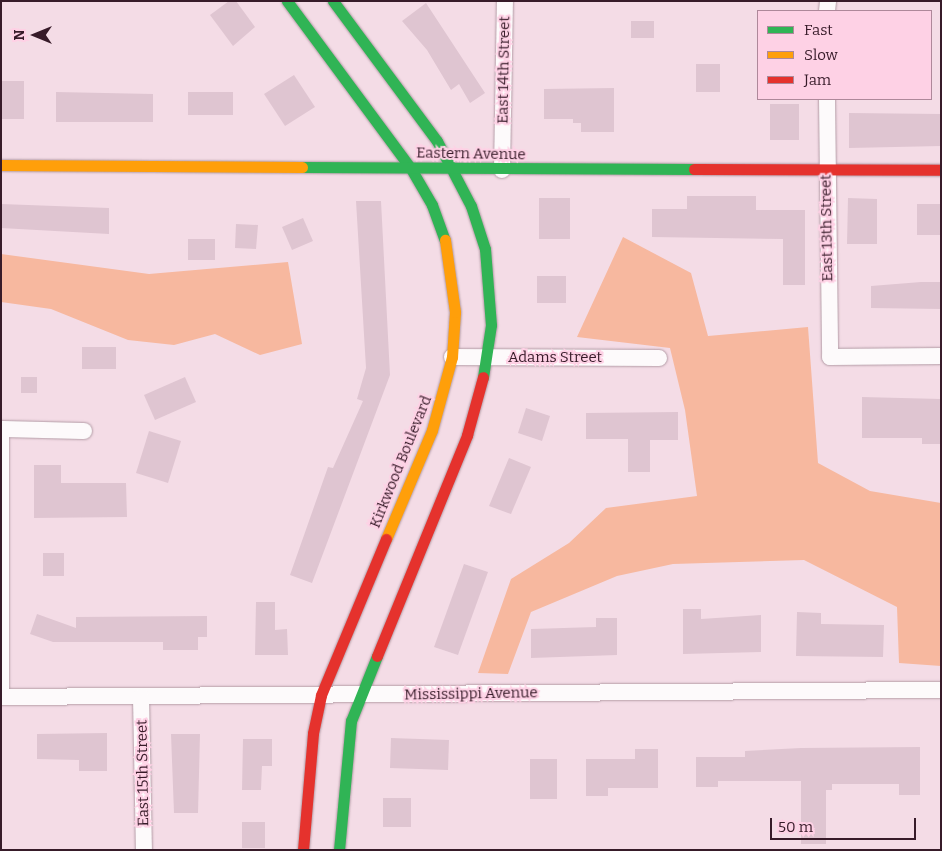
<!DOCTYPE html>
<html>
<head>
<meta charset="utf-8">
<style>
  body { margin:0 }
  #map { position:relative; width:942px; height:851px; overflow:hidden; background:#f4dce6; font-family:Bitter,serif }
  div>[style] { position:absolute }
  .green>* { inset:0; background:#f7b89f }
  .building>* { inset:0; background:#dfc5d1 }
  .roads { filter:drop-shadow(0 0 1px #b39ca6) drop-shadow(0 0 1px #b39ca6) }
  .street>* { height:16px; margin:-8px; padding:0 8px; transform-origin:8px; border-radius:8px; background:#fdfafb }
  .fast>* { height:11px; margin:-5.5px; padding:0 5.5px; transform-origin:5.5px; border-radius:5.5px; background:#30b455 }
  .slow>* { height:11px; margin:-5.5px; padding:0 5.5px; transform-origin:5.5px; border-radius:5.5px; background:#ff9f0a }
  .jam>* { height:11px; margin:-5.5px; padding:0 5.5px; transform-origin:5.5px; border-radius:5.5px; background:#e5322d }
  span { translate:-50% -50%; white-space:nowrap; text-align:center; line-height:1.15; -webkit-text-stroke:4px #fed1e5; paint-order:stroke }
  .street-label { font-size:15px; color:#371b29 }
  .frame { position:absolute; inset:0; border:2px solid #371b29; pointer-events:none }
  .legend { position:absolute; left:757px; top:10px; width:175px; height:90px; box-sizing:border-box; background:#fed1e5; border:1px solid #ae889a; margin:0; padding:6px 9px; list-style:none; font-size:15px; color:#371b29 }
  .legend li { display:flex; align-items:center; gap:10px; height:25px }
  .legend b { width:25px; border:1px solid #ae889a }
  .north { position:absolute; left:10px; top:10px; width:50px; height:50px; -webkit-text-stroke:4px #fed1e5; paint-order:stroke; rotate:270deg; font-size:14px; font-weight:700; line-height:20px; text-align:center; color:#371b29 }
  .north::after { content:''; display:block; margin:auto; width:18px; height:22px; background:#371b29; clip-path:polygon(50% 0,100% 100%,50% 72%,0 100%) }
  .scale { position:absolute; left:770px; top:818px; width:146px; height:22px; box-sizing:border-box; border:2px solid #371b29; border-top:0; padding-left:6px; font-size:15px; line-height:18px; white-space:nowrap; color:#371b29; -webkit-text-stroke:4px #fed1e5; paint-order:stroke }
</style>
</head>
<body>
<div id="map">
  <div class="green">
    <i style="clip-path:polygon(623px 237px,691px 273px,708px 336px,808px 327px,818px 463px,870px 491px,941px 503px,941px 666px,899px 663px,897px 607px,804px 560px,673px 564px,617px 576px,531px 612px,508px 674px,478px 673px,511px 579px,569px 543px,606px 508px,697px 496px,685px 410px,670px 348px,577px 337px)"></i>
    <i style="clip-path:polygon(1px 254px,149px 274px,288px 262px,302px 344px,260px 355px,215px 334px,174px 345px,128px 340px,51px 309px,1px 302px)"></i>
  </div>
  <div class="building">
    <i style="clip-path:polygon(229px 1px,236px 1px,255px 27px,233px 46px,210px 15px)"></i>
    <i style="clip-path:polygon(426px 3px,485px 93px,470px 103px,459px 84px,451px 90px,427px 50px,402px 21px)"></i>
    <i style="clip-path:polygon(631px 21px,654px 21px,654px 38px,631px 38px)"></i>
    <i style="clip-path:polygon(696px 64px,720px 64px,720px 92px,696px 92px)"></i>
    <i style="clip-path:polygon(294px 75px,315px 107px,285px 126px,264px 94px)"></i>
    <i style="clip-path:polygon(1px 81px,24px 81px,24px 119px,1px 119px)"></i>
    <i style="clip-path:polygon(614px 88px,614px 132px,581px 132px,581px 123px,573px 123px,573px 119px,544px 119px,544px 89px)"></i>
    <i style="clip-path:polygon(56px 92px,153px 94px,153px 122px,56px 122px)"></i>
    <i style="clip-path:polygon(188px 92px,233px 92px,233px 115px,188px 115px)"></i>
    <i style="clip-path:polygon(770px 104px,799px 104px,799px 140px,770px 140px)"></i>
    <i style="clip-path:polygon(849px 113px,941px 114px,941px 146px,849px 148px)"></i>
    <i style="clip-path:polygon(687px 196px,756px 196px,756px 210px,805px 210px,805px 285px,783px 285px,783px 239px,652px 237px,652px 209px,687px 209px)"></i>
    <i style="clip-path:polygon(539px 198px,570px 198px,570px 239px,539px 239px)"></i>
    <i style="clip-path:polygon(848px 198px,877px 199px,877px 244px,847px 244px)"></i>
    <i style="clip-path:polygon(356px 201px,381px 201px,390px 375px,312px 583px,290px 575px,328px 467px,333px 468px,363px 401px,357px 399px,366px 368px)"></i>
    <i style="clip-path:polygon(1px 204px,109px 208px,109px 234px,1px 228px)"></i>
    <i style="clip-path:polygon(917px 204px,941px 204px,941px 235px,917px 235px)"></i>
    <i style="clip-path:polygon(303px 218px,313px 241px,292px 250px,282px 227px)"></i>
    <i style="clip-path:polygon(236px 224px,258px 225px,256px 249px,235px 248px)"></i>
    <i style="clip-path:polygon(188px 239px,215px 239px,215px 260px,188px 260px)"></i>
    <i style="clip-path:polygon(537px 276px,566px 276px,566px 303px,537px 303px)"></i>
    <i style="clip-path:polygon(921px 282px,941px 282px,941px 309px,871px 308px,871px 286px)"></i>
    <i style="clip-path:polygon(82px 347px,116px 347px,116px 369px,82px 369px)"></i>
    <i style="clip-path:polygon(21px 377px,37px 377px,37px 393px,21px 393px)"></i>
    <i style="clip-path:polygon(185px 377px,196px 402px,155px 420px,144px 395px)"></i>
    <i style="clip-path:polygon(862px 397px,941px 399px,941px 444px,922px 444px,922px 438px,862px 438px)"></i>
    <i style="clip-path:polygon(526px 408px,550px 416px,542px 441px,518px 433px)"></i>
    <i style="clip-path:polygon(678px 412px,678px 440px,650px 440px,650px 472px,628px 472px,628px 439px,586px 439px,586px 413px)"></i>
    <i style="clip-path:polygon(149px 431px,181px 441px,168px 483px,136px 473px)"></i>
    <i style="clip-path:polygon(509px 458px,531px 467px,511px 514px,489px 506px)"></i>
    <i style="clip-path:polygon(34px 465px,61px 465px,61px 483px,126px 483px,127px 517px,34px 518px)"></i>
    <i style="clip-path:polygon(43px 553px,64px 553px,64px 576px,43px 576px)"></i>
    <i style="clip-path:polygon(464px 564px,488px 572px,458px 655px,434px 647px)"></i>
    <i style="clip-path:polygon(256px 602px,275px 602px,275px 630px,287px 629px,288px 655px,255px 655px)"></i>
    <i style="clip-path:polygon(683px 609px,701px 609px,701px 619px,761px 615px,761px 652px,683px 654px)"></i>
    <i style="clip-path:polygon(797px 612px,821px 613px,821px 624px,884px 625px,883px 657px,796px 656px)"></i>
    <i style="clip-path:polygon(37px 614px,76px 628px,76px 617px,207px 616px,207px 637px,198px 637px,198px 650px,163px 650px,163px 642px,53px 642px,30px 634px)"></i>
    <i style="clip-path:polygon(596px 618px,617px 618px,617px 655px,531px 658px,531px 629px,596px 627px)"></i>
    <i style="clip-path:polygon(107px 733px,107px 771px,79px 771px,79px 760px,37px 759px,37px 734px)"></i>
    <i style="clip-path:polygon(171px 734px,200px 734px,198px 813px,174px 813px)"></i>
    <i style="clip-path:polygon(391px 738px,449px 740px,448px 770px,390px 768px)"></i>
    <i style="clip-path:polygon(243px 739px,272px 739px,272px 766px,262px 766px,261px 790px,242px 790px)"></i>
    <i style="clip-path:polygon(920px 747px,920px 795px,899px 795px,899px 784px,832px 784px,832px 790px,826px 790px,826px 844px,801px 844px,801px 781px,718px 781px,718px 787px,696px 787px,696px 757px,745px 757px,745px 751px,801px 748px)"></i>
    <i style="clip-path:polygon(635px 749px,658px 749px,658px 788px,608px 788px,608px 796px,586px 796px,586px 759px,635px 759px)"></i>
    <i style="clip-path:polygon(530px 759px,557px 759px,557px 799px,530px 799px)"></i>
    <i style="clip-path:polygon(383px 798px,411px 798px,411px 827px,383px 827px)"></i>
    <i style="clip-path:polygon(242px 822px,265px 822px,265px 848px,242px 848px)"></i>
  </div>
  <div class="roads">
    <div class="street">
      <i style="left:827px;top:11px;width:10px;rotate:-84deg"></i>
      <i style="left:827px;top:99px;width:258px;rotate:89.3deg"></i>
      <i style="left:830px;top:357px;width:111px;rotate:-0.5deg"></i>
      <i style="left:502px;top:170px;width:169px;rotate:-89deg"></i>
      <i style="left:452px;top:357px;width:207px;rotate:0.3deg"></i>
      <i style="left:1px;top:429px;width:268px;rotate:90deg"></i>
      <i style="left:2px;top:429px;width:82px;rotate:1.4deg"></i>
      <i style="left:1px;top:697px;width:940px;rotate:-0.43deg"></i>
      <i style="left:141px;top:697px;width:153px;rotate:88.9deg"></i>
    </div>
    <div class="fast">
      <i style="left:287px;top:1px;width:207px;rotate:53.5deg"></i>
      <i style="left:410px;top:167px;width:44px;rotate:59.9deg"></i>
      <i style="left:432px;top:205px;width:37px;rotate:70deg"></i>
      <i style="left:333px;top:1px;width:174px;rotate:53.4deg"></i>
      <i style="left:437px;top:141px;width:73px;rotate:62.4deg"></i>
      <i style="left:471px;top:206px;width:45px;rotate:72deg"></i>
      <i style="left:485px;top:249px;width:76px;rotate:85.5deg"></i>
      <i style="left:491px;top:325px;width:53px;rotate:98.7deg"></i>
      <i style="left:302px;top:167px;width:392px;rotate:0.3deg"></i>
      <i style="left:339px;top:850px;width:130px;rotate:-84.7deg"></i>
      <i style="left:351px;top:721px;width:70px;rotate:-68.2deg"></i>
    </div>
    <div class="slow">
      <i style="left:1px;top:165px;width:301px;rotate:0.4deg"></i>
      <i style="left:386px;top:539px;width:118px;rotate:-67.1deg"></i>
      <i style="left:432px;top:430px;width:76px;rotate:-74.7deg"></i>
      <i style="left:452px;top:357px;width:45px;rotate:-86.2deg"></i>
      <i style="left:455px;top:312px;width:73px;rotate:-97.9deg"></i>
    </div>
    <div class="jam">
      <i style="left:694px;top:169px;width:247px;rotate:0.2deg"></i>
      <i style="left:377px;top:656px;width:239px;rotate:-67.8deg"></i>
      <i style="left:467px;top:435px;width:60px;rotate:-74.6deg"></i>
      <i style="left:303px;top:850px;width:117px;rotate:-85.1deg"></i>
      <i style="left:313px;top:733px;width:39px;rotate:-78deg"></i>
      <i style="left:321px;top:695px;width:169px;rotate:-67.4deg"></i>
    </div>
  </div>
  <div class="street-label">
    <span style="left:504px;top:70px;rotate:-89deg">East 14th Street</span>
    <span style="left:471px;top:154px;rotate:1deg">Eastern Avenue</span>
    <span style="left:827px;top:228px;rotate:-91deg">East 13th Street</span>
    <span style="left:555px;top:358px">Adams Street</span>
    <span style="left:401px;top:462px;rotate:-68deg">Kirkwood Boulevard</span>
    <span style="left:471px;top:694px;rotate:-1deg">Mississippi Avenue</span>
    <span style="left:143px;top:773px;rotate:-91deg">East 15th Street</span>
  </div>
  <div class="frame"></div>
  <ul class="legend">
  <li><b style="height:6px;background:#30b455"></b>Fast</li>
  <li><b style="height:6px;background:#ff9f0a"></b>Slow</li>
  <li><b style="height:6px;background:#e5322d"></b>Jam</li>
  </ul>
  <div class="north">N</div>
  <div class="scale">50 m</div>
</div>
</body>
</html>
